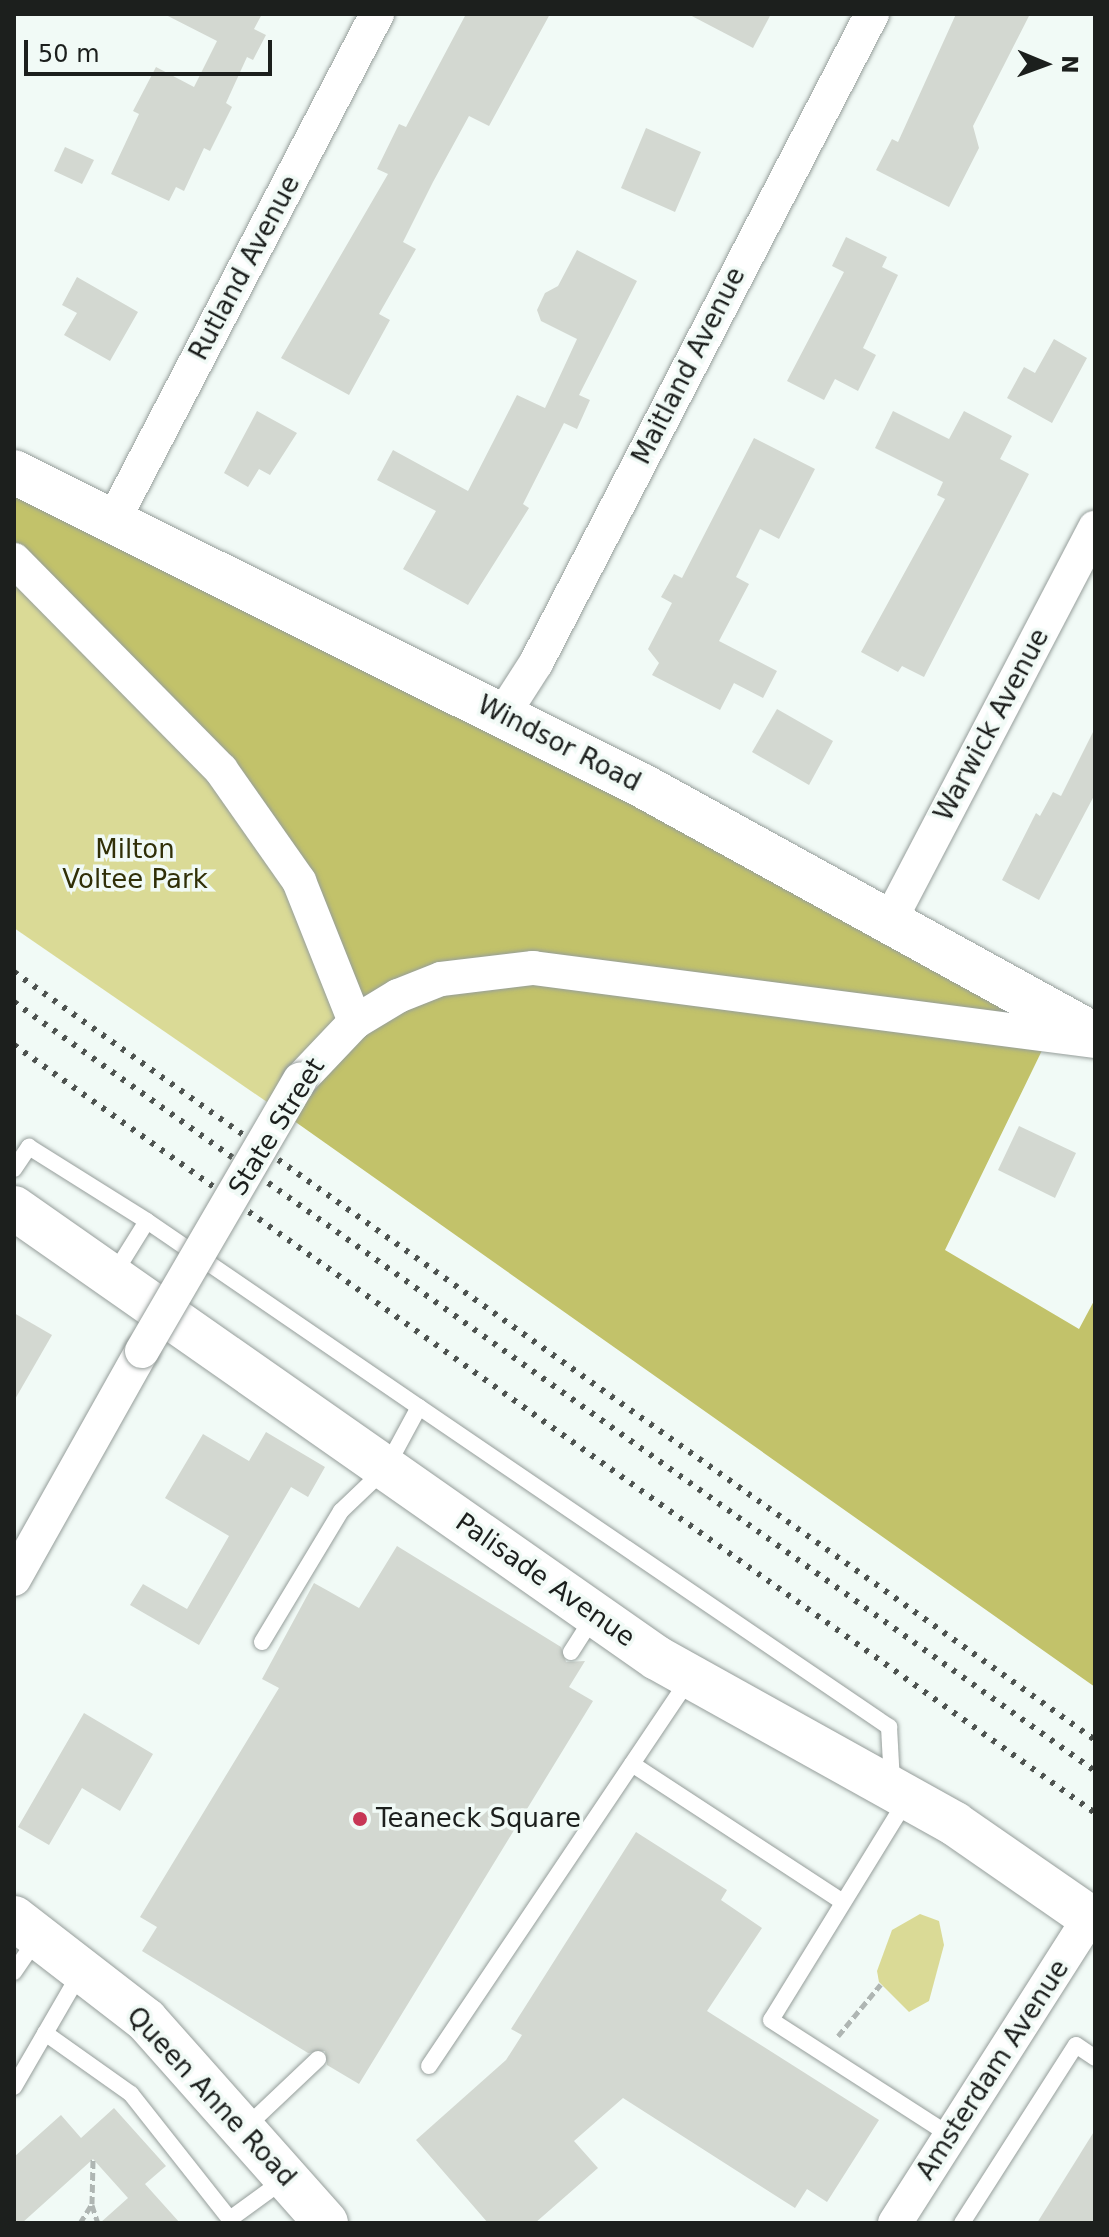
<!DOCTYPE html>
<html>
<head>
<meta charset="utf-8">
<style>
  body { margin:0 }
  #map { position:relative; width:1109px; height:2237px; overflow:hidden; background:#f1faf6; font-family:"DejaVu Sans",sans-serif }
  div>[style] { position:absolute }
  .green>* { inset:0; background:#dada96 }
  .forest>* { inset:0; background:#c2c26a }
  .building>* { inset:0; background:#d3d8d1 }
  .path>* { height:5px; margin-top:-2.5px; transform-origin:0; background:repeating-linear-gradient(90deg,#afb6b3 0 8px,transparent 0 12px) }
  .roads { filter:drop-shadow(0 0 2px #969e9b) drop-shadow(0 0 2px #969e9b) }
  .lane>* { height:16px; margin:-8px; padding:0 8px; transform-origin:8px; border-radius:8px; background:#fff }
  .street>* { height:34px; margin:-17px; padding:0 17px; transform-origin:17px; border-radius:17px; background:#fff }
  .secondary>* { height:44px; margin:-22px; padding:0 22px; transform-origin:22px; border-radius:22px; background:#fff }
  .rail>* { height:6px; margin-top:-3px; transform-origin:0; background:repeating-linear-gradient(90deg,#4e5350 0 4px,transparent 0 12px) }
  .bridges { filter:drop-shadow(0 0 2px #969e9b) drop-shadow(0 0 2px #969e9b) }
  .street-bridge>* { height:34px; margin:-17px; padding:0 17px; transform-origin:17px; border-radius:17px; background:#fff }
  .dots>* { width:22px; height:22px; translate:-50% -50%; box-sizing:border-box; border:4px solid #f1faf6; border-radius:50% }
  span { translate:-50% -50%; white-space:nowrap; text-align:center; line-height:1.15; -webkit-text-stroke:7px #f1faf6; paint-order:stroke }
  .street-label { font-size:26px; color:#1c1f1d }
  .park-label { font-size:26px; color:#302f07 }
  .poi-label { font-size:26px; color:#1c1f1d }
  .left { translate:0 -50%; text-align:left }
  .frame { position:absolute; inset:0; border:16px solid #1c1f1d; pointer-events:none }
  .north { position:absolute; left:1005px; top:24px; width:80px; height:80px; -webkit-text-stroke:6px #f1faf6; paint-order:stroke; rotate:91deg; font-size:22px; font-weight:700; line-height:32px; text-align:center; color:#1c1f1d }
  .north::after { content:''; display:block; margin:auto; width:28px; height:36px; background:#1c1f1d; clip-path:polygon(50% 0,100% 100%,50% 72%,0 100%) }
  .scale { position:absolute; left:24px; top:40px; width:248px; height:36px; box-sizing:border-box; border:4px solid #1c1f1d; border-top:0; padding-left:10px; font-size:24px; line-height:28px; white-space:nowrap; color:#1c1f1d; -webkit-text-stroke:6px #f1faf6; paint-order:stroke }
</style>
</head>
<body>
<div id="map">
  <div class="green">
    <i style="clip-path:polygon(14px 563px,313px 873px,346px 997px,280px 1111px,14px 928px)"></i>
    <i style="clip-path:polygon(920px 1914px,939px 1921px,944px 1945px,929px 2001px,909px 2012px,879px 1982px,877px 1971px,892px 1930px)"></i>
  </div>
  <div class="forest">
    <i style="clip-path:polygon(14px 472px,643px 786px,1049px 1036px,945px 1250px,1079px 1329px,1095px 1299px,1095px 1687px,280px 1111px,346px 997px,313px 873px,14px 563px)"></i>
  </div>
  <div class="building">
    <i style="clip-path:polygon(164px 14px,262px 14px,254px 29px,266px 35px,253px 60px,247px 57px,226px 103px,232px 107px,210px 151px,204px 148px,184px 191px,176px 187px,169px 201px,111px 174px,139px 114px,133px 111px,156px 67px,194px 87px,217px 41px)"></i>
    <i style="clip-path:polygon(466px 14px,550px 14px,489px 126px,469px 116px,433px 182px,403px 242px,416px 249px,379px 314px,390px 320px,349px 395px,281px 358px,388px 174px,377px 169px,399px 124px,406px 127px)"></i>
    <i style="clip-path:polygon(688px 14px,771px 14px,753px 48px)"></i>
    <i style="clip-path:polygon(956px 14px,1030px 14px,973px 126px,979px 148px,949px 207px,876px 170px,892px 139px,898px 142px)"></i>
    <i style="clip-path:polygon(646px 128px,701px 152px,675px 212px,621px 188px)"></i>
    <i style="clip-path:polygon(65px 147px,94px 160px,82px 184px,54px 171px)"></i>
    <i style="clip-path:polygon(846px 237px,887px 257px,882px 267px,898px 275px,863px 348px,876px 355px,858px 391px,835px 379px,824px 400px,787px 381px,844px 272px,832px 266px)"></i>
    <i style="clip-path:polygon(577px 250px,637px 281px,579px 395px,590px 400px,577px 429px,564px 423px,523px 504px,529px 508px,468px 605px,403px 569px,436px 511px,377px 480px,393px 450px,468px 491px,517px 395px,545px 408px,577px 339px,541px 321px,537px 310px,545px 293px,558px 286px)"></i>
    <i style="clip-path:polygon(77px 277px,138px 312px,110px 361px,64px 335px,77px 313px,62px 305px)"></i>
    <i style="clip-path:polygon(1054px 339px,1087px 358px,1052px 423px,1007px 398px,1024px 367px,1035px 373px)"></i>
    <i style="clip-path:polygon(257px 411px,297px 433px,270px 475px,259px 469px,248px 487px,224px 473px)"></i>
    <i style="clip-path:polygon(893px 411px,949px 439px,964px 411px,1012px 436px,1000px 459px,1029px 474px,924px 677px,902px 666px,898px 672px,861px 652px,945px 499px,937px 495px,943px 482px,875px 448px)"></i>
    <i style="clip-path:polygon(754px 438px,815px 469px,779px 539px,760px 529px,736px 577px,749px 584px,719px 641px,777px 671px,763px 698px,734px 683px,720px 710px,652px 675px,659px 663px,648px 649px,672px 603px,661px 597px,674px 574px,682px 578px)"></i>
    <i style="clip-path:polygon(777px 709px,833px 741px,809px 785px,752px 752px)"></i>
    <i style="clip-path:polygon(1095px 728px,1095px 794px,1039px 900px,1002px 880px,1036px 813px,1040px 816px,1053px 792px,1061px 796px)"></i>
    <i style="clip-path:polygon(1019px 1126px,1076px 1153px,1055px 1198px,998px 1170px)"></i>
    <i style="clip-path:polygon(14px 1313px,52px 1335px,14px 1401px)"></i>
    <i style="clip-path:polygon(266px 1432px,325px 1467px,308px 1497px,291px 1487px,199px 1645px,130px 1605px,143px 1584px,187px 1609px,229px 1536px,165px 1498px,203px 1434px,249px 1461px)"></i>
    <i style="clip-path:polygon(397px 1546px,561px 1647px,566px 1662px,585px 1661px,569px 1687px,593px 1701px,359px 2084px,327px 2065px,325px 2051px,308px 2053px,142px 1951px,157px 1927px,140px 1917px,279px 1688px,262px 1679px,314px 1583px,359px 1608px)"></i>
    <i style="clip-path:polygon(84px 1713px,153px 1754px,120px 1811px,82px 1788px,49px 1845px,18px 1827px)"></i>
    <i style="clip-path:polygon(636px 1832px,727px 1890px,721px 1900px,762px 1928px,707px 2011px,879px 2120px,827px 2202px,807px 2189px,795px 2208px,623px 2098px,574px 2141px,598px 2168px,535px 2223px,488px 2223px,416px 2140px,506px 2060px,522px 2035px,511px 2029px)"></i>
    <i style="clip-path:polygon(114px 2108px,166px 2166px,145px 2184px,180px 2223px,100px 2223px,128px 2198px,93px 2159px,22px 2223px,14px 2223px,14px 2157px,61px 2115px,81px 2138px)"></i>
    <i style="clip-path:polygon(1095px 2130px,1095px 2223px,1037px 2223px)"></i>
  </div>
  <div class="path">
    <i style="left:838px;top:2036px;width:67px;rotate:-50.4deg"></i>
    <i style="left:92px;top:2205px;width:19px;rotate:72deg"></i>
    <i style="left:80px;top:2223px;width:22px;rotate:-58deg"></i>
    <i style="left:92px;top:2204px;width:45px;rotate:-88.7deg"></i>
  </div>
  <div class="roads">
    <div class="lane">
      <i style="left:14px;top:1169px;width:27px;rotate:-56deg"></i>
      <i style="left:29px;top:1147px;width:139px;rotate:32.1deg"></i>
      <i style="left:147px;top:1221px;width:330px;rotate:34.4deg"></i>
      <i style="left:114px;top:1274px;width:62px;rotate:-58.1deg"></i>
      <i style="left:262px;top:1642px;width:153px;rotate:-58.9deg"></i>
      <i style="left:341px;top:1511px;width:62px;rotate:-43.7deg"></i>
      <i style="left:386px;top:1468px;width:69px;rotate:-61.6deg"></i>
      <i style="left:419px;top:1407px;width:569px;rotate:34.25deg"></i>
      <i style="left:889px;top:1727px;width:56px;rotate:86.9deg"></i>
      <i style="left:571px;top:1652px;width:43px;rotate:-57.4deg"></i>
      <i style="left:632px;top:1764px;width:252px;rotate:33.2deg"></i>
      <i style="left:907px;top:1799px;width:259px;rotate:121.6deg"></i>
      <i style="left:771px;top:2020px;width:214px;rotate:32.8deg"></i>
      <i style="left:14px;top:1972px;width:42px;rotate:-55.6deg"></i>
      <i style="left:45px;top:2033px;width:105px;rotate:35.3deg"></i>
      <i style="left:131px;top:2094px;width:164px;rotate:51.7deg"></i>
      <i style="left:429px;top:2066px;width:468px;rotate:-56.1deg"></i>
      <i style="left:14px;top:2087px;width:132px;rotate:-59.9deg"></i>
      <i style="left:244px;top:2129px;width:102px;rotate:-43.4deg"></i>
      <i style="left:230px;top:2219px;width:68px;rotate:-36deg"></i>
      <i style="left:962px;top:2223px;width:211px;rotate:-57.4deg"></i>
      <i style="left:1076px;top:2045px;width:23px;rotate:34deg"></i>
    </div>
    <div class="street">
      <i style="left:113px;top:521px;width:572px;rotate:-62.49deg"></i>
      <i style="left:14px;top:560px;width:295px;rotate:45.4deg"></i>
      <i style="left:221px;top:770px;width:136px;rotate:54.9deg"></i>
      <i style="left:299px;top:881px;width:152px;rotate:68.3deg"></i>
      <i style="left:355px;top:1022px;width:80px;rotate:133.5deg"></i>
      <i style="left:502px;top:716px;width:63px;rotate:-57.3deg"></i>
      <i style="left:536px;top:663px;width:731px;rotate:-62.63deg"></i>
      <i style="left:889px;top:922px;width:445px;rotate:-62.4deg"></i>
      <i style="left:355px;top:1022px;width:50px;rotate:-31.2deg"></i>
      <i style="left:398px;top:996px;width:46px;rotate:-21.6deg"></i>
      <i style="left:441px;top:979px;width:93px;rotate:-6.8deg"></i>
      <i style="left:533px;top:968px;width:566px;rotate:7.41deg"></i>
      <i style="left:14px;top:1579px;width:261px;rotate:-60.7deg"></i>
      <i style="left:895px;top:2223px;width:363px;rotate:-57.5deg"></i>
    </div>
    <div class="secondary">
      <i style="left:14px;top:472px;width:703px;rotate:26.53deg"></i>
      <i style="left:643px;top:786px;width:516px;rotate:28.85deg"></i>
      <i style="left:14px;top:1208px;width:785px;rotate:34.99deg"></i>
      <i style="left:657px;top:1658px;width:341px;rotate:29.1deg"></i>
      <i style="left:955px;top:1824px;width:170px;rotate:34.7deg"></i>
      <i style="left:14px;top:1918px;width:167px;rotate:37.7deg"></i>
      <i style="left:146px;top:2020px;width:271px;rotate:48.4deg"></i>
    </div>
  </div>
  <div class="rail">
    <i style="left:14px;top:972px;width:1326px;rotate:35.39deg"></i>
    <i style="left:14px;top:1002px;width:1327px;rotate:35.43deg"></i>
    <i style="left:14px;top:1045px;width:1326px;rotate:35.39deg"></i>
  </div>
  <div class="bridges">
    <div class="street-bridge">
      <i style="left:142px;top:1351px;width:314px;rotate:-59.8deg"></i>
    </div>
  </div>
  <div class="dots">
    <i style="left:360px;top:1819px;background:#c73756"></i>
  </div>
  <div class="street-label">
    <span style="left:245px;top:268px;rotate:-62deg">Rutland Avenue</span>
    <span style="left:689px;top:366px;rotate:-63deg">Maitland Avenue</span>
    <span style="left:992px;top:725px;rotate:-62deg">Warwick Avenue</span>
    <span style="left:559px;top:744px;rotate:27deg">Windsor Road</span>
    <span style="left:277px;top:1127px;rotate:-58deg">State Street</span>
    <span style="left:545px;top:1580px;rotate:35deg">Palisade Avenue</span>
    <span style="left:993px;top:2070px;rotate:-57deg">Amsterdam Avenue</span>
    <span style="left:211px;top:2097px;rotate:47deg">Queen Anne Road</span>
  </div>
  <div class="park-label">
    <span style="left:135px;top:865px">Milton<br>Voltee Park</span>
  </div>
  <div class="poi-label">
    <span class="left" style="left:376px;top:1819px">Teaneck Square</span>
  </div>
  <div class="frame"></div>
  <div class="north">N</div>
  <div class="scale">50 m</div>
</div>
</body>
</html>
